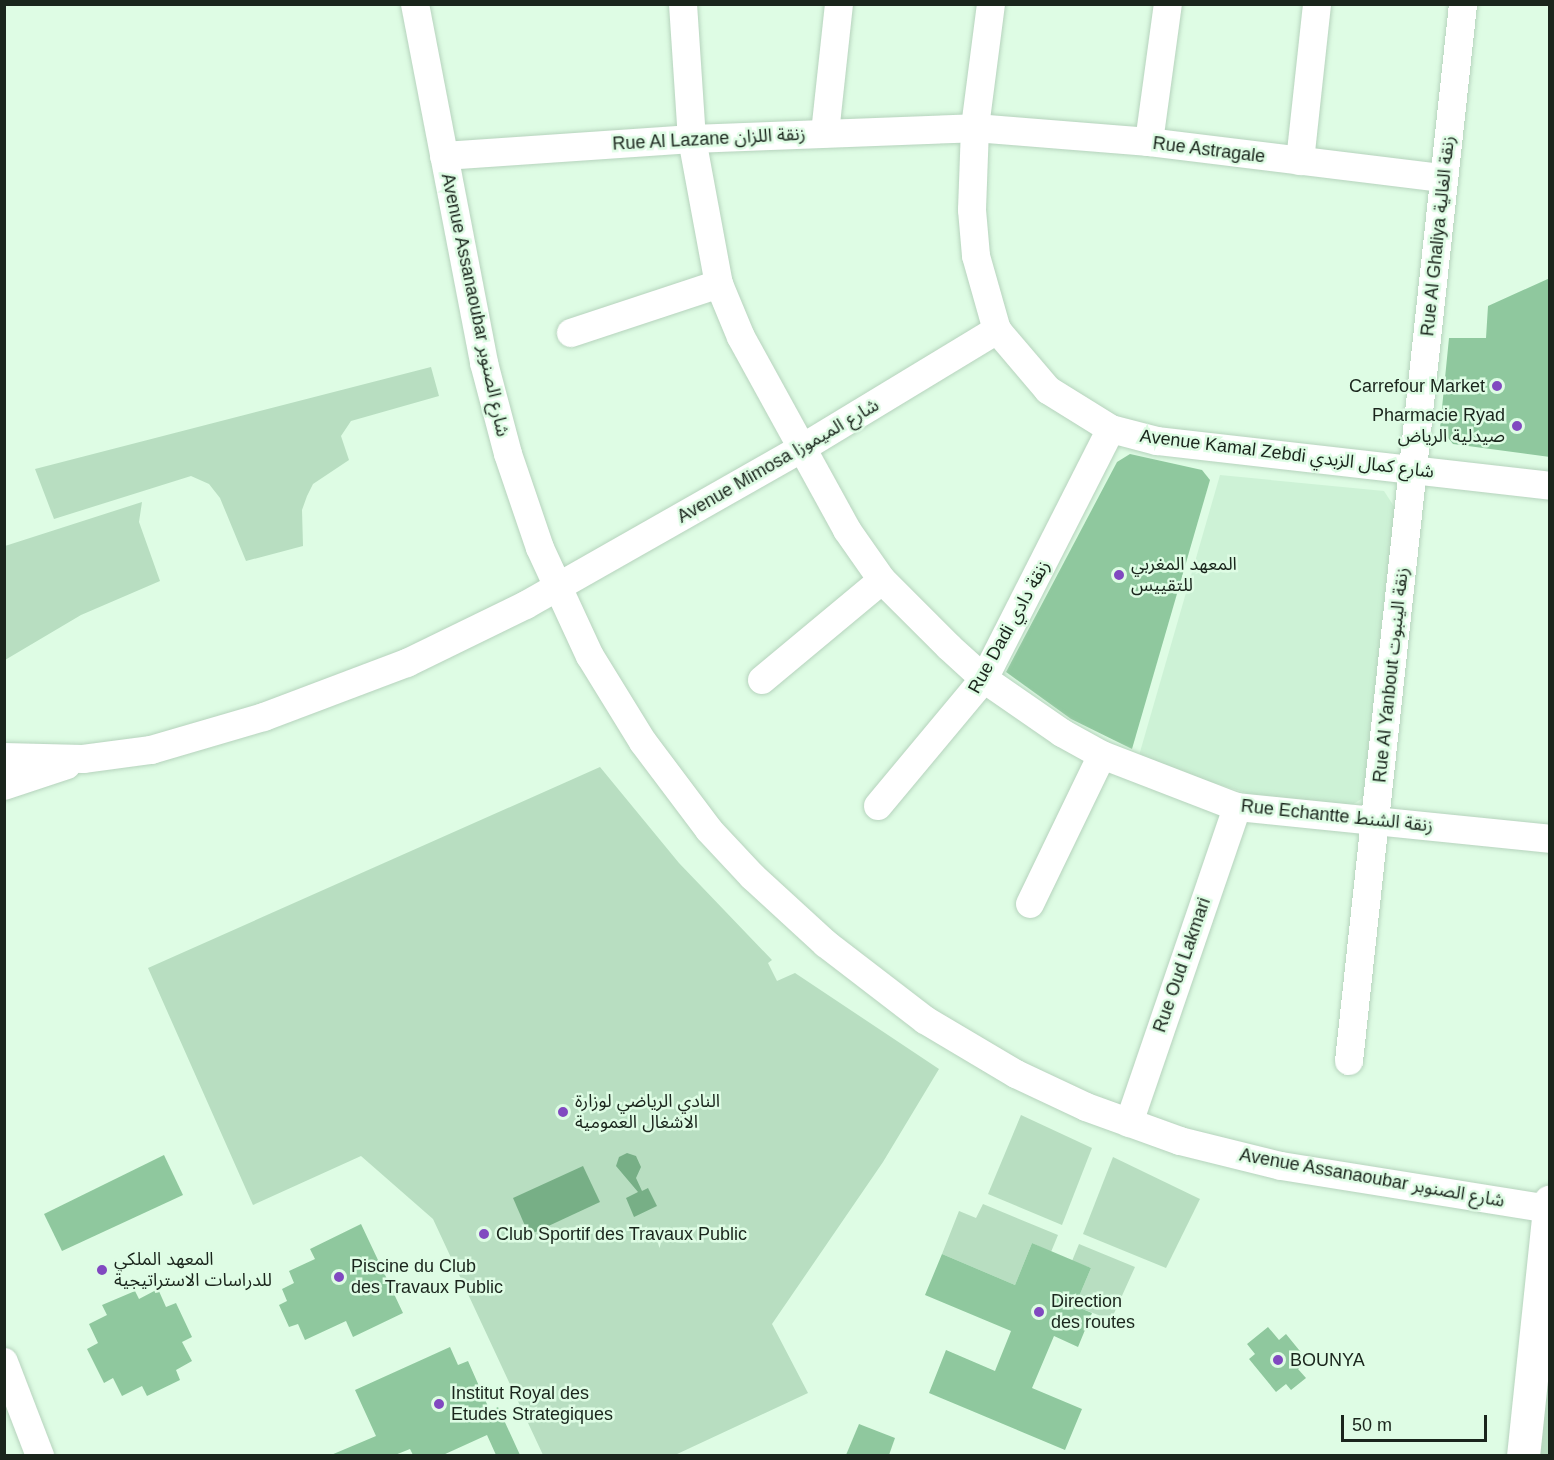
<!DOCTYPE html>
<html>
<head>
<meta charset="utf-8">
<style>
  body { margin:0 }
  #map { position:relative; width:1554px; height:1460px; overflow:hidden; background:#defce4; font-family:Helvetica,"Noto Sans Arabic",sans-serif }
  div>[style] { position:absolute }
  .built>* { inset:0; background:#cdf2d6 }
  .green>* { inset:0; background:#b8dec1 }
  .water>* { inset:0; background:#77af86 }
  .building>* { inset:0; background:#8fc89e }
  .roads { filter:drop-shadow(0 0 2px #b6d3bd) drop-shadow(0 0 2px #b6d3bd) }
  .minor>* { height:28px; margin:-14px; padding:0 14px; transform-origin:14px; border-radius:14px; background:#fff }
  .major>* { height:33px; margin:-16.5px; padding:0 16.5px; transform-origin:16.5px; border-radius:16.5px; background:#fff }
  .dots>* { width:16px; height:16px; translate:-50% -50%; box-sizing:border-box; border:3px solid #defce4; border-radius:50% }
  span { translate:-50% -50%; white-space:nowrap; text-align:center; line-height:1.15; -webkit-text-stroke:5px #defce4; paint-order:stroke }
  .street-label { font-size:18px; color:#1a251c }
  .poi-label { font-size:18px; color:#1a251c }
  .right { translate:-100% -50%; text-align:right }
  .left { translate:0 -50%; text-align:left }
  .frame { position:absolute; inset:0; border:6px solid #1a251c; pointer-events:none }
  .scale { position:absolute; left:1341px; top:1415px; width:146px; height:27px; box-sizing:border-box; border:3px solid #1a251c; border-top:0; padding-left:8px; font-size:18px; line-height:21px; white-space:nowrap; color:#1a251c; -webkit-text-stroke:4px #defce4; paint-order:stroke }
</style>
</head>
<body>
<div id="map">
  <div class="built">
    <i style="clip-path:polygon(1220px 475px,1384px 491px,1397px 511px,1369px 794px,1344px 810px,1282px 804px,1138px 759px)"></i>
  </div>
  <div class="green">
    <i style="clip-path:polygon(431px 367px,439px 396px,351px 421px,341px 436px,349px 460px,313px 484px,307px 496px,302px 510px,303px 546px,246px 561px,220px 498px,209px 484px,191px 476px,54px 519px,35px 469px)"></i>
    <i style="clip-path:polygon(142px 502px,139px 522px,160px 581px,81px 615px,5px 660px,5px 546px)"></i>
    <i style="clip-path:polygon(600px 767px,679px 863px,772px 960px,768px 963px,777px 981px,795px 973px,939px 1069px,883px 1162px,772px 1324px,808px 1393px,675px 1455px,543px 1455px,433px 1219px,361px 1156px,253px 1205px,148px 968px)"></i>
    <i style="clip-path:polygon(1021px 1115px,1092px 1148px,1062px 1225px,988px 1194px)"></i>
    <i style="clip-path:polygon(1113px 1157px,1200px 1199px,1166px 1268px,1083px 1234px)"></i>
    <i style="clip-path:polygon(983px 1204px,1058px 1235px,1051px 1252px,1032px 1243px,1015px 1285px,942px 1254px,959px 1211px,976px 1218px)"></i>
    <i style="clip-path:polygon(1079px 1244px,1135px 1267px,1111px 1320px,1075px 1306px,1091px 1268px,1072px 1261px)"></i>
    <i style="clip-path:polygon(1549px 1353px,1549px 1455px,1538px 1455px)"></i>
  </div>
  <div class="water">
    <i style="clip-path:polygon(627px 1153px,636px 1156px,641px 1167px,636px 1178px,642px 1191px,648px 1188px,657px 1206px,634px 1217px,626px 1198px,638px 1192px,616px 1166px,619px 1157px)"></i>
    <i style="clip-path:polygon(583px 1166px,600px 1202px,529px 1235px,513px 1198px)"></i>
  </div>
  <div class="building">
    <i style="clip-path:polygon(1550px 278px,1550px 457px,1453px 444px,1440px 428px,1449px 338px,1486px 338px,1488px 306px)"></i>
    <i style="clip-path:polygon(1130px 454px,1202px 470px,1210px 480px,1132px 749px,1071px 719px,1006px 672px,1117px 462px)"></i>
    <i style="clip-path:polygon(164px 1155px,183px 1195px,62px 1251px,44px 1214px)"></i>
    <i style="clip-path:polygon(361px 1224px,403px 1313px,353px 1337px,346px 1321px,305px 1340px,298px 1324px,289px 1327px,279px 1305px,287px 1301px,282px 1289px,294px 1283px,289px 1271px,315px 1259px,310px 1249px)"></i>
    <i style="clip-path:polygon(1032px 1243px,1091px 1268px,1075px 1306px,1092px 1313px,1078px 1347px,1054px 1336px,1032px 1388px,1082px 1409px,1065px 1450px,929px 1393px,946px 1350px,995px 1371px,1011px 1331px,925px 1295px,942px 1254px,1015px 1285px)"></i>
    <i style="clip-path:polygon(158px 1289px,166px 1307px,176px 1303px,192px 1337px,182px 1342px,192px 1361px,176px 1370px,180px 1380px,147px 1396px,142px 1386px,122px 1396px,113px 1378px,104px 1383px,87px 1349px,98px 1343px,89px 1324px,107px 1315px,102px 1305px,135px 1291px,139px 1299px)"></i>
    <i style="clip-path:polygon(1268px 1327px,1279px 1340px,1286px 1334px,1308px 1361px,1298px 1369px,1306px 1378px,1291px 1390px,1286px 1384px,1276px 1392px,1249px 1359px,1255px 1354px,1247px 1344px)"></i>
    <i style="clip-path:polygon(450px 1347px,458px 1365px,468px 1361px,490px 1411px,498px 1407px,520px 1455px,496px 1455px,487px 1435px,443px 1455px,413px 1455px,410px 1449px,395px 1455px,331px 1455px,376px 1436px,355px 1390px)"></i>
    <i style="clip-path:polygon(859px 1424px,895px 1438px,889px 1455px,846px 1455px)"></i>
  </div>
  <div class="roads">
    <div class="minor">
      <i style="left:415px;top:4px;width:366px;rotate:79.1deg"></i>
      <i style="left:484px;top:363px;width:94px;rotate:75.2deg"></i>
      <i style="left:508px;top:454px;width:99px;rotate:71.2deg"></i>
      <i style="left:540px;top:548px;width:119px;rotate:65.2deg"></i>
      <i style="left:590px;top:656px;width:101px;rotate:58.4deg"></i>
      <i style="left:643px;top:742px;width:110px;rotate:53.1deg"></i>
      <i style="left:709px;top:830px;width:64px;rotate:46.9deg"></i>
      <i style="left:753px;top:877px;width:99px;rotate:42.5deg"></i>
      <i style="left:826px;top:944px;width:125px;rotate:37.5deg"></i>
      <i style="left:925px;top:1020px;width:106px;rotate:30.7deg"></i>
      <i style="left:1016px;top:1074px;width:77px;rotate:25.2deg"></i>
      <i style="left:1086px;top:1107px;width:100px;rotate:19.9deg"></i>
      <i style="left:1180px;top:1141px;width:104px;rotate:13.9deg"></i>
      <i style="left:1281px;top:1166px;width:272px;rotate:9.1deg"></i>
      <i style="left:683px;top:4px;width:135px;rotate:86.2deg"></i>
      <i style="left:692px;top:139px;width:147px;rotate:79.5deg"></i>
      <i style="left:719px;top:284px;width:57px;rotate:67.5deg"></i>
      <i style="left:741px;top:337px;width:220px;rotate:61.2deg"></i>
      <i style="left:847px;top:530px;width:61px;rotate:55deg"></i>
      <i style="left:882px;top:580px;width:95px;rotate:45deg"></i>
      <i style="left:949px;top:647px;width:47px;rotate:42.4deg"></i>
      <i style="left:984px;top:679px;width:95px;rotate:34.7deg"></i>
      <i style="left:1062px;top:733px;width:46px;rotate:28.8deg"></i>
      <i style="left:1102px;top:755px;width:145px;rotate:21.1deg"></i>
      <i style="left:1237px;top:807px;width:315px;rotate:5.8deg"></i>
      <i style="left:991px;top:4px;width:125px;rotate:97.4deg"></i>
      <i style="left:975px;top:128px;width:82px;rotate:92.1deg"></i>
      <i style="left:972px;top:210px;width:46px;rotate:85deg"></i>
      <i style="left:976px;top:256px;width:77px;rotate:74.2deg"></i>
      <i style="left:997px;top:330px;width:79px;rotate:49.6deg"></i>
      <i style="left:1048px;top:390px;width:74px;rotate:31.8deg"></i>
      <i style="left:1111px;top:429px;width:48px;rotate:14.6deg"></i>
      <i style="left:1157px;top:441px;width:396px;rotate:6.5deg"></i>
      <i style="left:825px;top:133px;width:130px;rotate:-83.8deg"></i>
      <i style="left:1149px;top:142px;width:139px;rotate:-82.2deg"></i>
      <i style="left:444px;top:156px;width:249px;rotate:-3.9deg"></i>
      <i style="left:692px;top:139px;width:283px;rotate:-2.2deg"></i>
      <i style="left:975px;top:128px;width:175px;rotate:4.6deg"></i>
      <i style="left:1149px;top:142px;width:296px;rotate:7deg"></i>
      <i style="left:1300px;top:161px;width:158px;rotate:-83.8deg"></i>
      <i style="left:571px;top:333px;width:156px;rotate:-18.3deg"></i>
      <i style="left:762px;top:680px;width:156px;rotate:-39.8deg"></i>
      <i style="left:4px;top:757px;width:79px;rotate:1.5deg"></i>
      <i style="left:83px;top:759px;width:69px;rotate:-7.5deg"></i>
      <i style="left:151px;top:750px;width:118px;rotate:-16.3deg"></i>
      <i style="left:264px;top:717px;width:153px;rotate:-20.7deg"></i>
      <i style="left:407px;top:663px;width:132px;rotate:-26deg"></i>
      <i style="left:526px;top:605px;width:314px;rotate:-29.6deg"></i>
      <i style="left:799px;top:450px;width:232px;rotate:-31.2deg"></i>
      <i style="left:4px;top:786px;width:66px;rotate:-18.4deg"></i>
      <i style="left:878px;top:806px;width:165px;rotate:-50.2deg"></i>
      <i style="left:984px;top:679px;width:280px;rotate:-63.1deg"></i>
      <i style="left:1030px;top:904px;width:165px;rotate:-64.2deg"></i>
      <i style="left:1349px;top:1061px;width:1063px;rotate:-83.84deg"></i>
      <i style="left:1129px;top:1123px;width:334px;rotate:-71.1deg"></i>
      <i style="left:4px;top:1362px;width:101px;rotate:69deg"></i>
    </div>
    <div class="major">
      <i style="left:1523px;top:1456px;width:256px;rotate:-84deg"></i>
    </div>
  </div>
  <div class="dots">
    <i style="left:1497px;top:386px;background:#8149c0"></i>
    <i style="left:1517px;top:426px;background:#8149c0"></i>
    <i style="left:1119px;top:575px;background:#8149c0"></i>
    <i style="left:563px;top:1112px;background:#8149c0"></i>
    <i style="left:484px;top:1234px;background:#8149c0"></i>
    <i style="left:102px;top:1270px;background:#8149c0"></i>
    <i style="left:339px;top:1277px;background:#8149c0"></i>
    <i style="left:1039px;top:1312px;background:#8149c0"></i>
    <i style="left:1278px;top:1360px;background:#8149c0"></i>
    <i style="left:439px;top:1404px;background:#8149c0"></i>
  </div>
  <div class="street-label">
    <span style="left:709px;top:139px;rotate:-3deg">Rue Al Lazane زنقة اللزان</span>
    <span style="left:1209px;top:150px;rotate:7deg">Rue Astragale</span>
    <span style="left:1438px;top:236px;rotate:-84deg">Rue Al Ghaliya زنقة الغالية</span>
    <span style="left:475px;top:305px;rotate:78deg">Avenue Assanaoubar شارع الصنوبر</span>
    <span style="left:1287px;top:454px;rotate:7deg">Avenue Kamal Zebdi شارع كمال الزبدي</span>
    <span style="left:778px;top:461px;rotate:-30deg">Avenue Mimosa شارع الميموزا</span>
    <span style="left:1009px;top:627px;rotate:-61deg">Rue Dadi زنقة دادي</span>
    <span style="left:1391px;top:675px;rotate:-84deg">Rue Al Yanbout زنقة الينبوت</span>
    <span style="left:1337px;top:816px;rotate:6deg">Rue Echantte زنقة الشنط</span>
    <span style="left:1182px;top:965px;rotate:-71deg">Rue Oud Lakmari</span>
    <span style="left:1372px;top:1178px;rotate:10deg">Avenue Assanaoubar شارع الصنوبر</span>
  </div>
  <div class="poi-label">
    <span class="right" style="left:1485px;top:386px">Carrefour Market</span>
    <span class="right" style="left:1505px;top:426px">Pharmacie Ryad<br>صيدلية الرياض</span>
    <span class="left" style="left:1131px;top:575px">المعهد المغربي<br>للتقييس</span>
    <span class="left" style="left:575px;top:1112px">النادي الرياضي لوزارة<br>الاشغال العمومية</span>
    <span class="left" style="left:496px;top:1234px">Club Sportif des Travaux Public</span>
    <span class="left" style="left:114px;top:1270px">المعهد الملكي<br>للدراسات الاستراتيجية</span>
    <span class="left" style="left:351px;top:1277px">Piscine du Club<br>des Travaux Public</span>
    <span class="left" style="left:1051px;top:1312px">Direction<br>des routes</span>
    <span class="left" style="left:1290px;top:1360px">BOUNYA</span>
    <span class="left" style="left:451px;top:1404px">Institut Royal des<br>Etudes Strategiques</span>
  </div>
  <div class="frame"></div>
  <div class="scale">50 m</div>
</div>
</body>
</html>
